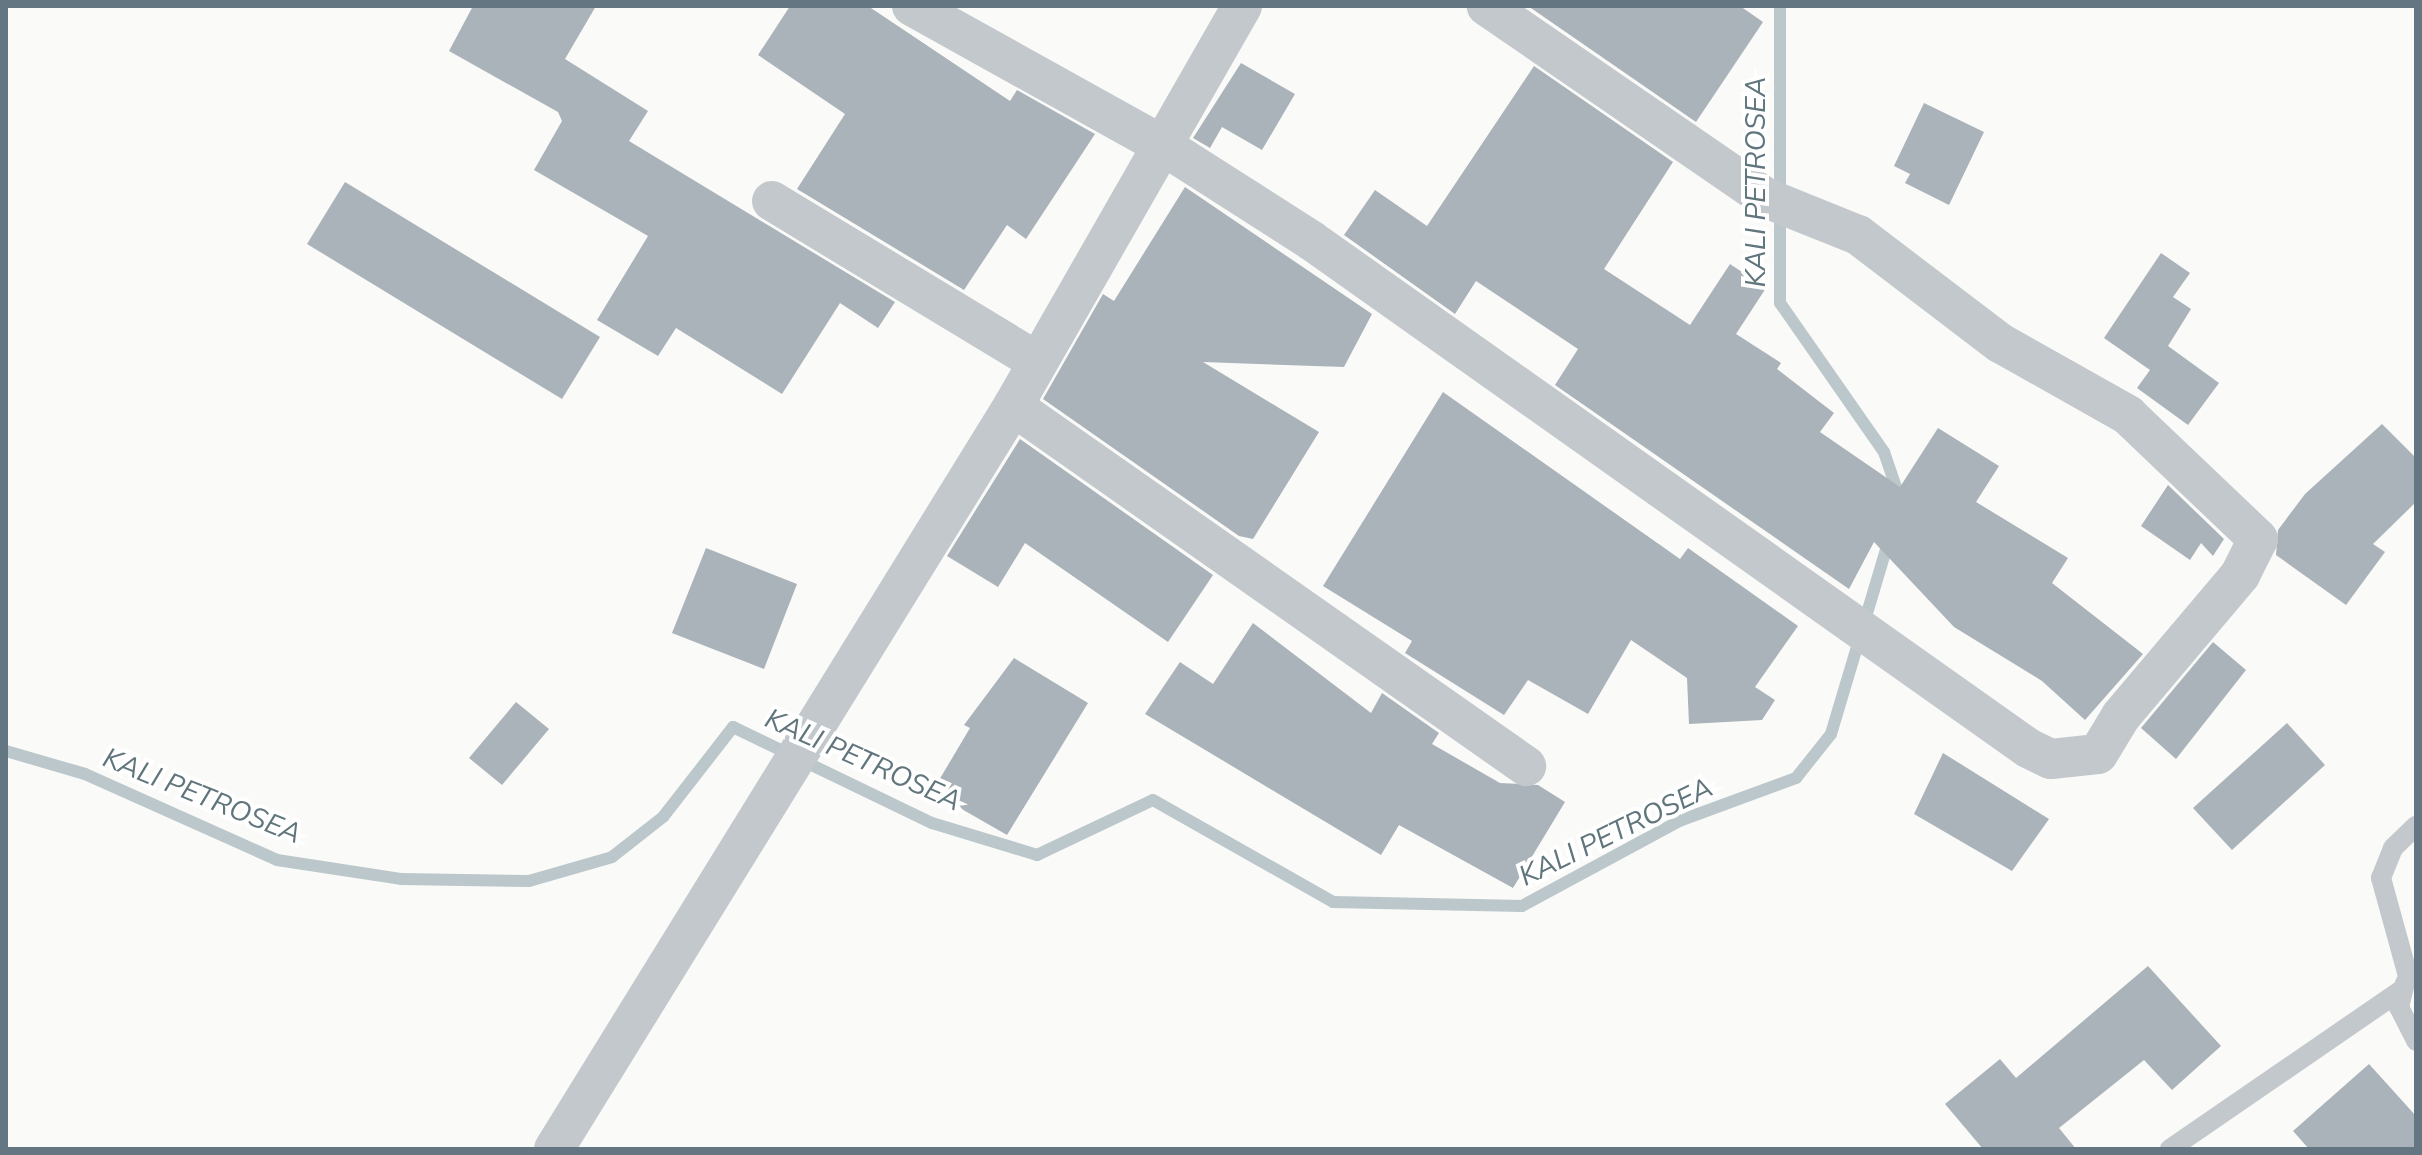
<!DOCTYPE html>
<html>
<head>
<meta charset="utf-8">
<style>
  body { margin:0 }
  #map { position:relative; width:2422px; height:1155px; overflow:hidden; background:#fafaf8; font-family:"Nunito Sans",sans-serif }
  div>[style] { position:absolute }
  .stream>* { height:12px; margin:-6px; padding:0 6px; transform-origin:6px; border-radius:6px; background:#bbc7cb }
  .building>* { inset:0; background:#aab3b9 }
  .lane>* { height:20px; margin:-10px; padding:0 10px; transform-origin:10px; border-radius:10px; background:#c3c8cc }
  .street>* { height:40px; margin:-20px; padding:0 20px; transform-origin:20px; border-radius:20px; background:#c3c8cc }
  span { translate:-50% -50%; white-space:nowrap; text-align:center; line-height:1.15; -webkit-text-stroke:8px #fff; paint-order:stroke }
  .water-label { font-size:28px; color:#60757c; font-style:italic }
  .frame { position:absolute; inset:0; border:8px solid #657683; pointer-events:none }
</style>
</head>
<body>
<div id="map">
  <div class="stream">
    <i style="left:1780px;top:6px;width:297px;rotate:90deg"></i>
    <i style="left:1780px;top:303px;width:182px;rotate:55.1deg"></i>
    <i style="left:1884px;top:452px;width:46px;rotate:71.2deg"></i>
    <i style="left:6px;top:751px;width:82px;rotate:16.2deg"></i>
    <i style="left:85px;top:774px;width:210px;rotate:24.1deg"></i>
    <i style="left:277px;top:860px;width:125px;rotate:8.7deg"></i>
    <i style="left:401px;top:879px;width:128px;rotate:0.9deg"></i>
    <i style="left:529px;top:881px;width:86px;rotate:-16.1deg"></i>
    <i style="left:612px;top:857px;width:65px;rotate:-38.1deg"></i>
    <i style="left:663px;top:817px;width:114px;rotate:-52.1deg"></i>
    <i style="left:733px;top:727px;width:221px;rotate:25.8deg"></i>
    <i style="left:932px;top:823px;width:110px;rotate:16.9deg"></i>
    <i style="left:1037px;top:855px;width:128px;rotate:-25.4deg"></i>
    <i style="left:1153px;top:800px;width:207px;rotate:29.5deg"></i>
    <i style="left:1333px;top:902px;width:189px;rotate:1.2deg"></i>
    <i style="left:1522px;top:906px;width:179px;rotate:-28.4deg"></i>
    <i style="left:1679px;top:821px;width:125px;rotate:-20.2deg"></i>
    <i style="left:1796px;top:778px;width:56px;rotate:-51.5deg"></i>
    <i style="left:1831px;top:734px;width:202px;rotate:-73.4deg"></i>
  </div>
  <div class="building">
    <i style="clip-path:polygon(473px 6px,596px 6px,565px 59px,648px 111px,629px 141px,895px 302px,878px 328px,840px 303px,782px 394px,676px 328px,658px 356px,597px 320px,648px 236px,534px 170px,562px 121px,558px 112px,449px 51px)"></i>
    <i style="clip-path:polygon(790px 6px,868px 6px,1010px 101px,1017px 90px,1095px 134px,1026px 239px,1007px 225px,964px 290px,797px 189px,845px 114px,758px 55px)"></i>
    <i style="clip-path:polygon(1528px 6px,1740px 6px,1763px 22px,1696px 122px)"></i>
    <i style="clip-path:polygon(1241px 63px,1295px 94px,1262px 150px,1222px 127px,1210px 148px,1193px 138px)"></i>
    <i style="clip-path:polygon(1534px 66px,1673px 162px,1604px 269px,1690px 325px,1730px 264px,1766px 288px,1736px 334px,1781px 363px,1777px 369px,1834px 413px,1820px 432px,1900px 487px,1938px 428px,1999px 466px,1976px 502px,2068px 558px,2052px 583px,2143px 654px,2085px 720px,2042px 681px,1954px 627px,1874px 542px,1849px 589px,1555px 385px,1578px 349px,1476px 281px,1455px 314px,1344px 235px,1375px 190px,1427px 226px)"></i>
    <i style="clip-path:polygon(1924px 103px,1984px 132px,1949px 205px,1905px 183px,1910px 174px,1894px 166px)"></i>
    <i style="clip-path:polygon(345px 182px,600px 337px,562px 399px,307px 244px)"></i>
    <i style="clip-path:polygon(1185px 187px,1372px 314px,1344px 367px,1203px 362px,1319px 432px,1253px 539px,1239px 536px,1043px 399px,1103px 294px,1114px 301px)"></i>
    <i style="clip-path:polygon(2161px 253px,2190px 273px,2173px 297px,2191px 309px,2168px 346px,2219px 383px,2188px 425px,2137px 388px,2150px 370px,2104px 338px)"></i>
    <i style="clip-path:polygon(1443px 392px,1680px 559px,1688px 548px,1798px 626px,1755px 687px,1775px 700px,1762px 720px,1689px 724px,1687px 678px,1631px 640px,1588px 714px,1528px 680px,1504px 715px,1405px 653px,1412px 641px,1323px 586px)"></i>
    <i style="clip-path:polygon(2382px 424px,2416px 458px,2416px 502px,2373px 544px,2385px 552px,2346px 605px,2276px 555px,2278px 530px,2305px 494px)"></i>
    <i style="clip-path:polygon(1020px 439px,1213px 575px,1168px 642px,1025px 543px,998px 587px,947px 556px)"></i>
    <i style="clip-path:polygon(2168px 485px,2224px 539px,2213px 556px,2201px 543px,2190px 560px,2141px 526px)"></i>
    <i style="clip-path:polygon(706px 548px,797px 584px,764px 669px,672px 633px)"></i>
    <i style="clip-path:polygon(1253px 623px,1371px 713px,1382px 693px,1439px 733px,1432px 744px,1500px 783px,1538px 785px,1565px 802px,1513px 888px,1399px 825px,1381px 855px,1145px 714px,1180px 662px,1213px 684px)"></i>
    <i style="clip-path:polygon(2213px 642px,2246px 670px,2176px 759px,2141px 728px)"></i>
    <i style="clip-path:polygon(1014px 658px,1088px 703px,1007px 835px,932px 792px,970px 728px,964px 725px)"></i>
    <i style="clip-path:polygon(516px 702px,549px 729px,502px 785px,469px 758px)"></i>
    <i style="clip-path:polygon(2287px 723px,2325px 765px,2232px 850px,2193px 808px)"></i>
    <i style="clip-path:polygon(1943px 753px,2049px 819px,2012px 871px,1914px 814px)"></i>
    <i style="clip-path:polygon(2148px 966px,2221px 1046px,2172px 1090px,2144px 1060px,2059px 1128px,2076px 1149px,1983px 1149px,1945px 1104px,2000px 1059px,2016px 1078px)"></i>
    <i style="clip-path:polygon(2369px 1064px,2416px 1116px,2416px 1149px,2309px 1149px,2293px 1131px)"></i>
  </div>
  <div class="lane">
    <i style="left:2408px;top:976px;width:102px;rotate:-105.4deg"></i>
    <i style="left:2381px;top:878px;width:32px;rotate:-68deg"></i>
    <i style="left:2393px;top:848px;width:32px;rotate:-44deg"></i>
    <i style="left:2405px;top:983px;width:25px;rotate:104deg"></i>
    <i style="left:2399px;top:1007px;width:38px;rotate:63deg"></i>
    <i style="left:2170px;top:1149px;width:280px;rotate:-34.5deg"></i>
  </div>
  <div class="street">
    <i style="left:912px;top:6px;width:286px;rotate:29.1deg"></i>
    <i style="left:1162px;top:145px;width:178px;rotate:32.6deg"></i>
    <i style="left:1312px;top:241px;width:877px;rotate:35.3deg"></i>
    <i style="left:2028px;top:748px;width:25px;rotate:26deg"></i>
    <i style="left:2051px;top:759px;width:47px;rotate:-6.1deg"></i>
    <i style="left:2098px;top:754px;width:44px;rotate:-58.8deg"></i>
    <i style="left:2121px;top:716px;width:185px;rotate:-49.8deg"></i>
    <i style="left:2240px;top:575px;width:40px;rotate:-63.4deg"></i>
    <i style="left:2258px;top:539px;width:180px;rotate:-136.4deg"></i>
    <i style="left:2128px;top:415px;width:147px;rotate:-150.6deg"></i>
    <i style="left:2000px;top:343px;width:178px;rotate:-142.7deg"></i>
    <i style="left:1858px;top:235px;width:99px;rotate:-158.1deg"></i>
    <i style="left:1766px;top:198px;width:339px;rotate:-145.5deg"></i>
    <i style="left:772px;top:201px;width:307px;rotate:31.2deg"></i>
    <i style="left:1013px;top:406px;width:627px;rotate:35.06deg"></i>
    <i style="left:554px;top:1149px;width:873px;rotate:-58.29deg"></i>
    <i style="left:1013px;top:406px;width:461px;rotate:-60.2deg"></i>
  </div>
  <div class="water-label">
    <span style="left:1756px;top:182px;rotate:-90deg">KALI PETROSEA</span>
    <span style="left:863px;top:760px;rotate:24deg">KALI PETROSEA</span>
    <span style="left:202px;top:796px;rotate:22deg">KALI PETROSEA</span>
    <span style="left:1616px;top:832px;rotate:-26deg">KALI PETROSEA</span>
  </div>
  <div class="frame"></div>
</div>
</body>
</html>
